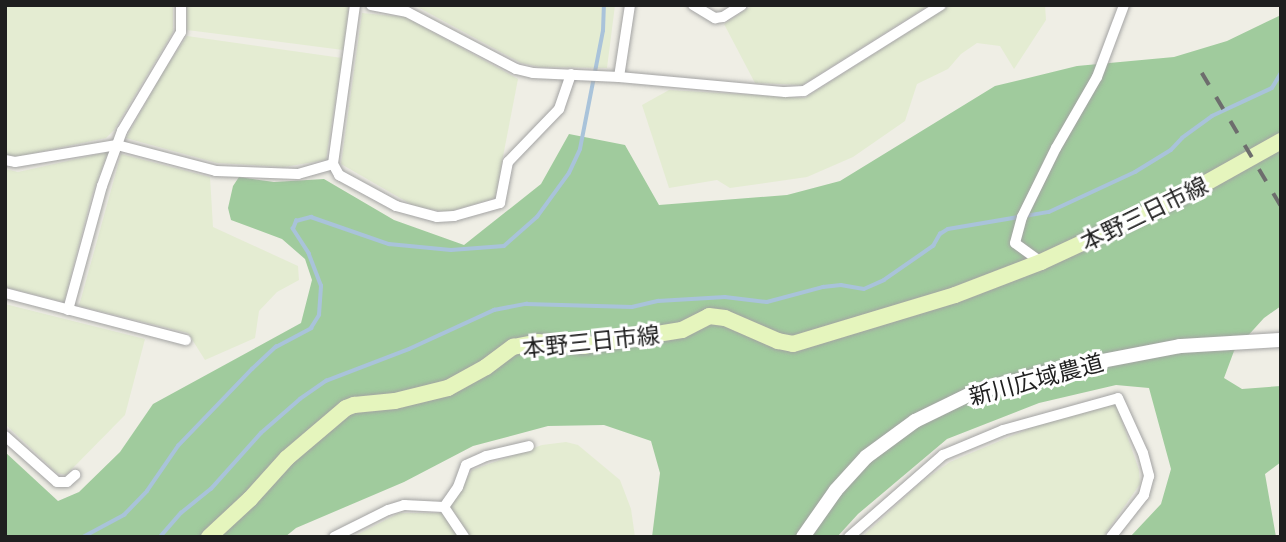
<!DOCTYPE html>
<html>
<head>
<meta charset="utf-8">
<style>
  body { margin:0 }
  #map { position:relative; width:1286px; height:542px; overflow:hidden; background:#efeee5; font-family:"Exo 2","Noto Sans JP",sans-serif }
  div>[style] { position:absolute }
  .farmland>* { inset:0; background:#e4ecd2 }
  .forest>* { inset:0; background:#a0cb9d }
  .stream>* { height:3.5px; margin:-1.75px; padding:0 1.75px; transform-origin:1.75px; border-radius:1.75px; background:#a9c3da }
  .roads { filter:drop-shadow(0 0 2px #a3a3a3) drop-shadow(0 0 2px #a3a3a3) }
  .minor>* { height:10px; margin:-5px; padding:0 5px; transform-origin:5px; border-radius:5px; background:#fff }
  .tertiary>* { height:14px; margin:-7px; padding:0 7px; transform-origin:7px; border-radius:7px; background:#fff }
  .secondary>* { height:16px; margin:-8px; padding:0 8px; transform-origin:8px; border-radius:8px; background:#e5f5bd }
  .rail>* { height:3.5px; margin-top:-1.75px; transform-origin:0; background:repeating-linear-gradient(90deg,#6d6d6d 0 14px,transparent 0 28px) }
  span { translate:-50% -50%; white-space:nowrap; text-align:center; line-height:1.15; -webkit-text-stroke:6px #fff; paint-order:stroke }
  .street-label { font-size:23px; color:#1f1f1f }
  .frame { position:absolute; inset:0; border:7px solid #1f1f1f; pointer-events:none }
</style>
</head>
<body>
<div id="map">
  <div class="farmland">
    <i style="clip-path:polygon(5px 5px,173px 5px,173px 32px,114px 130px,106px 138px,15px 157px,5px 155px)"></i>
    <i style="clip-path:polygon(187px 5px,349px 5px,343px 50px,187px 30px)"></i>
    <i style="clip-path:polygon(414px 5px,615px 5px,607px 68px,540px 67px,521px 63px)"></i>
    <i style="clip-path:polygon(753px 5px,929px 5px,802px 85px,755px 83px,724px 24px)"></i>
    <i style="clip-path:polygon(951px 5px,1045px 5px,1046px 20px,1014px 69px,1000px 46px,977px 43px,961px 54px,948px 69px,917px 84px,905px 121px,853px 157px,807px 177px,730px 188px,717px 180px,669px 188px,642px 105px,669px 90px,805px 98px)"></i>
    <i style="clip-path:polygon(362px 13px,405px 17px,518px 79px,495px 198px,447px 212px,414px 206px,341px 164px)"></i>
    <i style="clip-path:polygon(187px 36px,342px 58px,326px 160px,284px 167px,217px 163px,126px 138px,165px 69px)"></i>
    <i style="clip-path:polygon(108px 152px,92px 195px,64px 302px,5px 287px,5px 169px,18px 172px)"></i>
    <i style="clip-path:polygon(121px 154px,210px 177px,213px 227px,298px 266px,299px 280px,277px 292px,259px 311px,255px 338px,205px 360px,188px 333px,79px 306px)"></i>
    <i style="clip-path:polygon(5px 304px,145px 339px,125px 415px,66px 475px,57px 473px,5px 424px)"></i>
    <i style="clip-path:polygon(1116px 404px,1139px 470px,1140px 484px,1103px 537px,862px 537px,920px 483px,950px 462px,1040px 424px)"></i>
    <i style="clip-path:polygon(566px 442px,578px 445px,620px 480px,631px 509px,635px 537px,471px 537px,450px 506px,472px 470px,542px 445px)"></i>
    <i style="clip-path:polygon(399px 513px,442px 513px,458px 537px,353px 537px)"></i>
  </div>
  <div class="forest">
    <i style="clip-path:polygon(1281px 15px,1281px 306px,1264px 318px,1234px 351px,1224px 378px,1242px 389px,1281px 386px,1281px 462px,1265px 474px,1276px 537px,1130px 537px,1161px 504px,1171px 469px,1149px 388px,1116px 385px,1039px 403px,947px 439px,858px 514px,837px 537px,652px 537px,660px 473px,651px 441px,604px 425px,548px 426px,473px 446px,404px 482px,296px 528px,285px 537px,5px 537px,5px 452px,58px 501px,79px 492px,120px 452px,153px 404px,301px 323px,312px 280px,305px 259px,282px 239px,231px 220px,228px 208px,233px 186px,239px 177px,274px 182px,324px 179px,394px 220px,464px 245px,541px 184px,569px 134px,625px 145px,659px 205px,787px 195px,840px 181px,995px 86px,1077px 66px,1174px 57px,1227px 41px)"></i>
  </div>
  <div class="stream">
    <i style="left:83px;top:537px;width:47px;rotate:-28.2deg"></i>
    <i style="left:124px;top:515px;width:33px;rotate:-46deg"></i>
    <i style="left:147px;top:491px;width:55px;rotate:-55.4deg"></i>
    <i style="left:178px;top:446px;width:107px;rotate:-46.1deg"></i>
    <i style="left:252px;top:369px;width:33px;rotate:-43deg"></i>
    <i style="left:276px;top:347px;width:40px;rotate:-28deg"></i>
    <i style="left:311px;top:328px;width:15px;rotate:-58deg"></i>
    <i style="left:319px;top:315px;width:29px;rotate:-86deg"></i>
    <i style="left:321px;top:286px;width:34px;rotate:-111deg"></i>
    <i style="left:309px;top:254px;width:30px;rotate:-123deg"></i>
    <i style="left:293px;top:229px;width:9px;rotate:-69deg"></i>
    <i style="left:296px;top:221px;width:16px;rotate:-15deg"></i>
    <i style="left:311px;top:217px;width:83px;rotate:19.1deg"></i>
    <i style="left:389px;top:244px;width:62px;rotate:5.5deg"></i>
    <i style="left:451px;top:250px;width:53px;rotate:-4.3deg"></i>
    <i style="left:504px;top:246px;width:44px;rotate:-41.3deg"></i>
    <i style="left:537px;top:217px;width:54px;rotate:-54deg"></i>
    <i style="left:569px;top:173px;width:26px;rotate:-65deg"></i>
    <i style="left:580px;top:149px;width:120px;rotate:-79deg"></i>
    <i style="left:603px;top:31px;width:26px;rotate:-88deg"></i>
    <i style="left:160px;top:537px;width:32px;rotate:-49deg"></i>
    <i style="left:181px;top:513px;width:38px;rotate:-39deg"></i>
    <i style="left:211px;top:489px;width:75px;rotate:-48.2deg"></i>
    <i style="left:261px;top:433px;width:52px;rotate:-41.1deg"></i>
    <i style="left:300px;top:399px;width:32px;rotate:-35deg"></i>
    <i style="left:326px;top:381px;width:89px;rotate:-21.1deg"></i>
    <i style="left:409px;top:349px;width:94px;rotate:-24.6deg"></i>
    <i style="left:494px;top:310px;width:33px;rotate:-11deg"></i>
    <i style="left:526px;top:304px;width:106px;rotate:1.6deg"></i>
    <i style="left:632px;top:307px;width:27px;rotate:-13deg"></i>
    <i style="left:658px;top:301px;width:67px;rotate:-3.4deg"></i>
    <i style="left:725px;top:297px;width:42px;rotate:6.8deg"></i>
    <i style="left:767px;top:302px;width:58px;rotate:-15deg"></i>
    <i style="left:823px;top:287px;width:18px;rotate:-6deg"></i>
    <i style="left:841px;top:285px;width:23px;rotate:10deg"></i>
    <i style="left:864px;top:289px;width:22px;rotate:-24deg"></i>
    <i style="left:884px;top:280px;width:60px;rotate:-34.8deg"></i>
    <i style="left:933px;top:246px;width:14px;rotate:-60deg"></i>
    <i style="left:940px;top:234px;width:9px;rotate:-32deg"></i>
    <i style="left:948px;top:229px;width:102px;rotate:-9.6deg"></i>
    <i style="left:1049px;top:212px;width:95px;rotate:-24.9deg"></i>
    <i style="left:1135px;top:172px;width:42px;rotate:-31.4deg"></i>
    <i style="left:1171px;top:150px;width:16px;rotate:-47deg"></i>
    <i style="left:1182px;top:138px;width:37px;rotate:-36deg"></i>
    <i style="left:1212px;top:116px;width:66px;rotate:-25deg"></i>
    <i style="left:1272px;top:88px;width:17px;rotate:-59deg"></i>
  </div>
  <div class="roads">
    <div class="minor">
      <i style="left:355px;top:5px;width:161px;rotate:97.9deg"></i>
      <i style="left:333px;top:164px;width:13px;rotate:61deg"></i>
      <i style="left:339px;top:175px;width:65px;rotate:28.5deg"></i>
      <i style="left:396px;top:206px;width:42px;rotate:15deg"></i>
      <i style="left:437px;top:217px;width:17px;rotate:-3deg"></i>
      <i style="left:454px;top:216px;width:48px;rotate:-15.8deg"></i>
      <i style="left:500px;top:203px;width:42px;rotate:-79deg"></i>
      <i style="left:508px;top:162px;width:74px;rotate:-46.1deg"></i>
      <i style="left:559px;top:109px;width:37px;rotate:-71deg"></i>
      <i style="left:371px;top:5px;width:37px;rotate:11deg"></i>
      <i style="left:407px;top:12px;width:123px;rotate:27.6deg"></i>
      <i style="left:516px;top:69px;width:17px;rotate:13deg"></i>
      <i style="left:533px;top:73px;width:86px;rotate:2.7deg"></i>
      <i style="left:619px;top:77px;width:167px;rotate:5.2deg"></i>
      <i style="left:785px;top:92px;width:19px;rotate:-3deg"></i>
      <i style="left:804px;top:91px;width:162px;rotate:-32.1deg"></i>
      <i style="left:693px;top:5px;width:26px;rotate:31deg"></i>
      <i style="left:715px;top:18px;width:8px;rotate:-7deg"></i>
      <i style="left:723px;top:17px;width:22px;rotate:-32deg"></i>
      <i style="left:619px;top:77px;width:73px;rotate:-81.3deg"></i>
      <i style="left:5px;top:160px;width:10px;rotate:11deg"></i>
      <i style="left:15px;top:162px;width:103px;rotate:-9.5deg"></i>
      <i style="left:117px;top:145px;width:102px;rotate:14.7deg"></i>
      <i style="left:216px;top:171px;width:82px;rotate:2.1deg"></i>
      <i style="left:298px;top:174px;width:36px;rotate:-16deg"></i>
      <i style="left:1041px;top:262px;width:32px;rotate:-144deg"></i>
      <i style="left:1015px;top:243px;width:27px;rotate:-75deg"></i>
      <i style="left:1022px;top:217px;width:77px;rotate:-63.8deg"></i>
      <i style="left:1056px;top:148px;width:82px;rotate:-60deg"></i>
      <i style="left:1097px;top:77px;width:77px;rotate:-69.4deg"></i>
      <i style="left:5px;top:293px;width:187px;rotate:14.6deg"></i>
      <i style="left:68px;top:310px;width:129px;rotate:-74.7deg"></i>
      <i style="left:102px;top:186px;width:59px;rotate:-70deg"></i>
      <i style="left:122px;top:131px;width:115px;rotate:-59.2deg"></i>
      <i style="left:181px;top:32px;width:27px;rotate:-90deg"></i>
      <i style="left:5px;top:436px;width:69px;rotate:41.5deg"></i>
      <i style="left:57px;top:482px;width:10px"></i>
      <i style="left:67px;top:482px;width:11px;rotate:-41deg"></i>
      <i style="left:444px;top:507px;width:24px;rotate:-55deg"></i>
      <i style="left:458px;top:487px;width:23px;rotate:-70deg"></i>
      <i style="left:466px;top:465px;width:22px;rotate:-24deg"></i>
      <i style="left:486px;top:456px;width:44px;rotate:-13.1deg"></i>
      <i style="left:334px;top:537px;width:60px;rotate:-26.6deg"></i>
      <i style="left:388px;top:510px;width:17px;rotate:-17deg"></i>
      <i style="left:404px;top:505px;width:40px;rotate:2.9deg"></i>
      <i style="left:444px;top:507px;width:36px;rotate:56deg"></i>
      <i style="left:849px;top:537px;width:125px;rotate:-41.1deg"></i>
      <i style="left:943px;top:455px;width:65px;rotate:-22.6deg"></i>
      <i style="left:1003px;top:430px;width:119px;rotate:-15.5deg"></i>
      <i style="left:1118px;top:398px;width:60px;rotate:65.6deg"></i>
      <i style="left:1143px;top:453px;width:24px;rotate:75deg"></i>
      <i style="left:1149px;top:476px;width:20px;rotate:105deg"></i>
      <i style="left:1144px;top:495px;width:53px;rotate:128.2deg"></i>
    </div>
    <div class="tertiary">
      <i style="left:803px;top:537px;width:57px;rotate:-54.9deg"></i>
      <i style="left:836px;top:490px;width:45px;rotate:-47.7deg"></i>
      <i style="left:866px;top:457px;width:61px;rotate:-36.3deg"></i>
      <i style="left:915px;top:421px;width:61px;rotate:-26.1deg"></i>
      <i style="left:970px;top:394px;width:83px;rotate:-16deg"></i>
      <i style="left:1050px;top:371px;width:132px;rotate:-10.9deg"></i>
      <i style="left:1180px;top:346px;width:101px;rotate:-3.4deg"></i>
    </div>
    <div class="secondary">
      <i style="left:209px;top:537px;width:56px;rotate:-42.8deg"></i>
      <i style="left:250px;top:499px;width:55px;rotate:-47.9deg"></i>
      <i style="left:287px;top:458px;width:77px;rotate:-40.3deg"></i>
      <i style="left:346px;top:408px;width:9px;rotate:-21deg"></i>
      <i style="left:354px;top:405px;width:41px;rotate:-5.6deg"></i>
      <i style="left:395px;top:401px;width:55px;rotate:-13.8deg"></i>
      <i style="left:448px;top:388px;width:43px;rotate:-28.9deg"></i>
      <i style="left:486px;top:367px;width:34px;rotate:-37deg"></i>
      <i style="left:513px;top:347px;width:25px;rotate:-11deg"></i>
      <i style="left:538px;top:342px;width:45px;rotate:5.1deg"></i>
      <i style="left:583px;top:346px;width:100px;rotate:-9.2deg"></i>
      <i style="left:682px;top:330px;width:30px;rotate:-27deg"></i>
      <i style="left:709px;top:316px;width:16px;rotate:7deg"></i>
      <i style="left:725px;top:318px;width:58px;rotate:23.5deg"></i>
      <i style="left:778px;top:341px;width:15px;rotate:11deg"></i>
      <i style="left:793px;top:344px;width:169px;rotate:-16.8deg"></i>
      <i style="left:955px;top:295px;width:92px;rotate:-21deg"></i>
      <i style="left:1041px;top:262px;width:152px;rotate:-24.9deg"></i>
      <i style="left:1179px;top:198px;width:117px;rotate:-29.2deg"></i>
    </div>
  </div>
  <div class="rail">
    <i style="left:1202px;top:73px;width:155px;rotate:59.3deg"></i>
  </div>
  <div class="street-label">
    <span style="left:1144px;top:213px;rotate:-26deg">本野三日市線</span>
    <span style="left:591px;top:341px;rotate:-6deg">本野三日市線</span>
    <span style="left:1036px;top:379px;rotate:-15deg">新川広域農道</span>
  </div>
  <div class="frame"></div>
</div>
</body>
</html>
